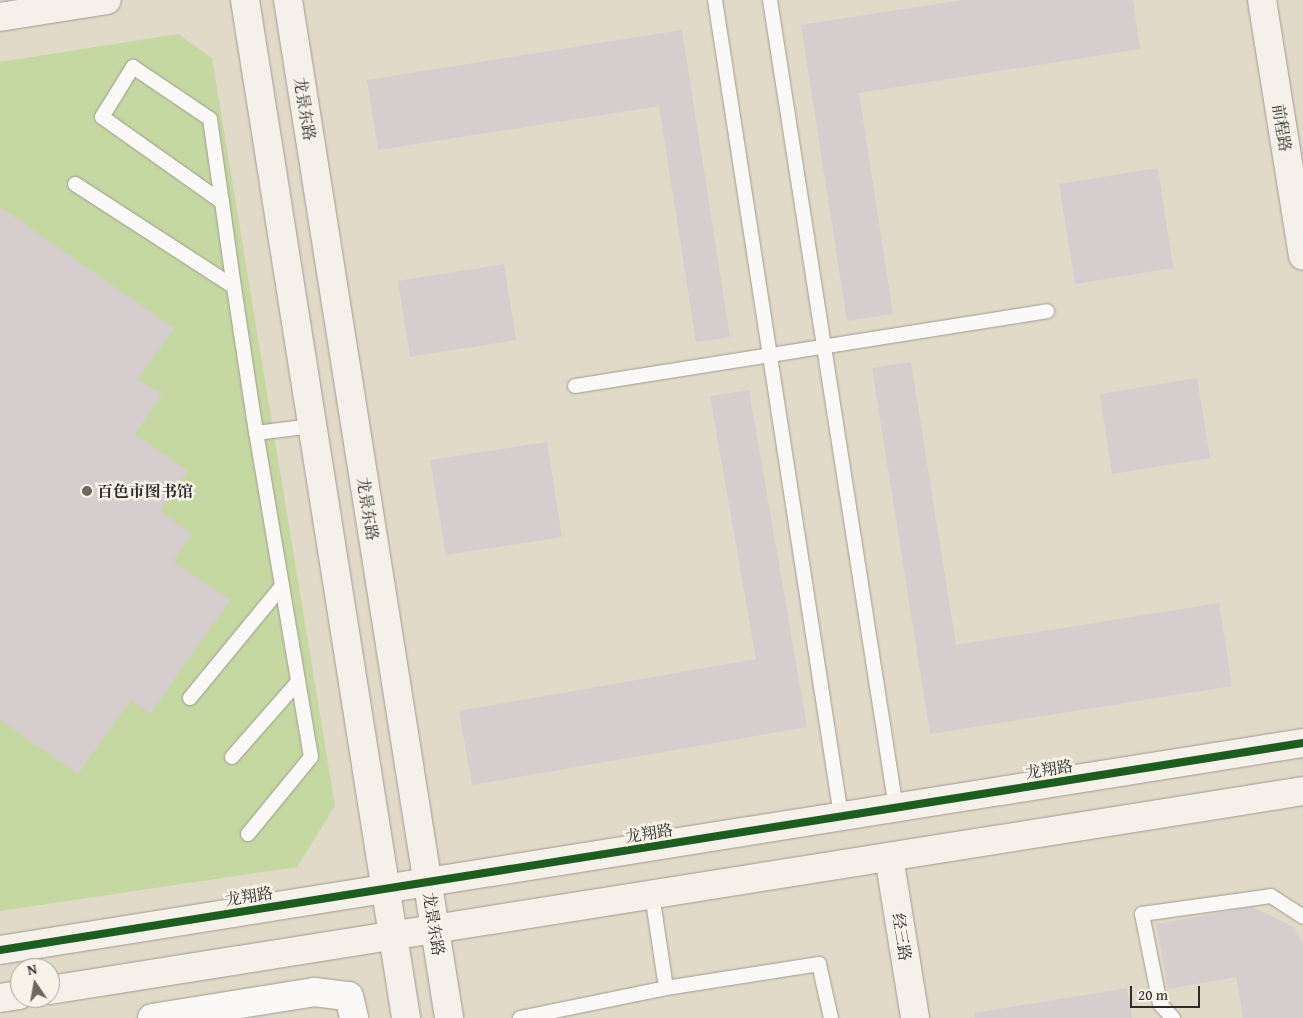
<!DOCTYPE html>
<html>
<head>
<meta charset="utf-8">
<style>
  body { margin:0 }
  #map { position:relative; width:1303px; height:1018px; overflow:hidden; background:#e2dac8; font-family:"Gentium Book Plus","Noto Serif SC",serif }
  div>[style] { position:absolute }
  .green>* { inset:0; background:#c5d8a2 }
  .building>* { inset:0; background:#d5cdce }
  .roads { filter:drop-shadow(0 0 1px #9f9b91) drop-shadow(0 0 1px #9f9b91) }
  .lane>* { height:14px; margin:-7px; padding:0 7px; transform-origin:7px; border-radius:7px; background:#fbf9f7 }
  .street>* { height:28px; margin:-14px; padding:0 14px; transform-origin:14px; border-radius:14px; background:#fbf9f7 }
  .secondary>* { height:28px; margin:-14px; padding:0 14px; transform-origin:14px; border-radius:14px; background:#f5f0e9 }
  .cycleway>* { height:8px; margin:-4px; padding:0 4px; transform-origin:4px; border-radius:4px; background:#1b5e20 }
  .dots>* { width:14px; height:14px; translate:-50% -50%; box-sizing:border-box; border:2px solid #f7f3e8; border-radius:50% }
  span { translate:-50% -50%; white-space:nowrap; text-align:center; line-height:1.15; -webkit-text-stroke:5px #f7f3e8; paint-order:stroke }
  .street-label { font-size:16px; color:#2b2b2b }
  .poi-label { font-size:16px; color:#2b2b2b; font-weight:700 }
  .left { translate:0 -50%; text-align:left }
  .north { position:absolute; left:10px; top:958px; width:50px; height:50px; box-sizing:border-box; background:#f7f3e8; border:1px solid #a5a39c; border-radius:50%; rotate:348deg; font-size:14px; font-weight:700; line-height:20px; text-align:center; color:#2b2b2b }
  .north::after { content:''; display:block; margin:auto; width:18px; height:22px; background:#6b6862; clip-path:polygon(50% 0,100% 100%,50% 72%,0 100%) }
  .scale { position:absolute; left:1130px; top:986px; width:70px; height:22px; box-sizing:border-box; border:2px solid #2b2b2b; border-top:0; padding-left:6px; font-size:15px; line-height:18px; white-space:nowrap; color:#2b2b2b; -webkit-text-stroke:4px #f7f3e8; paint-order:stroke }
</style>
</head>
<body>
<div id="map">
  <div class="green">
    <i style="clip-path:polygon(178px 34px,212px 58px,335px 806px,297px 867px,0 911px,0 62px)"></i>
  </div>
  <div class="building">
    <i style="clip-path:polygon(962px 0,1133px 0,1140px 49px,859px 93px,893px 314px,847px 321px,801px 25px)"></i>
    <i style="clip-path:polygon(682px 30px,730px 337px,696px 342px,659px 106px,378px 150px,367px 80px)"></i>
    <i style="clip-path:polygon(1158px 168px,1173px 268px,1075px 284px,1059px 184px)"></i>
    <i style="clip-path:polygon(0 207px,174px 328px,138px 379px,162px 395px,135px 434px,188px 471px,160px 511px,192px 534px,173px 561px,230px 600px,150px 714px,131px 700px,78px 774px,0 720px)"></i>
    <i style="clip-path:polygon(504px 264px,516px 340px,410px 357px,398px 281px)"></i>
    <i style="clip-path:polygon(911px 362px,956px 645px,1219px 603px,1232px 686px,930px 734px,872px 368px)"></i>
    <i style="clip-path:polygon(1197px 378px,1210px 458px,1112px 474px,1100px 394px)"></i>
    <i style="clip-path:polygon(749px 390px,807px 727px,472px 785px,459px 711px,756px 659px,710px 396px)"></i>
    <i style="clip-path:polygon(547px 442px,562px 537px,446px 555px,430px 460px)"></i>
    <i style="clip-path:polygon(1252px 907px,1294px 927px,1303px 945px,1303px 1018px,1243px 1018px,1236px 977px,1168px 989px,1156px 924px)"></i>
    <i style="clip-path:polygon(1127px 988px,1132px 1018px,975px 1018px,974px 1013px)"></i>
  </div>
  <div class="roads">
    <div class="lane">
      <i style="left:715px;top:0;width:826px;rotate:81.22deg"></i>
      <i style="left:770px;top:0;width:818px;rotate:81.14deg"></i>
      <i style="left:75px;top:184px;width:189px;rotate:32.9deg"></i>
      <i style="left:222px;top:202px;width:147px;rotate:-144.7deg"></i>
      <i style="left:102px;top:117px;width:59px;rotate:-58.2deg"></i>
      <i style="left:133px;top:67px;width:93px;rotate:34deg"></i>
      <i style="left:210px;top:119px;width:84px;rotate:81.8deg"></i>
      <i style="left:222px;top:202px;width:86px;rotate:82deg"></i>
      <i style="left:234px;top:287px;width:148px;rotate:81.4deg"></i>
      <i style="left:256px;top:433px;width:57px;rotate:-7deg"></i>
      <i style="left:575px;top:386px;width:478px;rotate:-9deg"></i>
      <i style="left:190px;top:698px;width:145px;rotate:-50.6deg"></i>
      <i style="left:232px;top:757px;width:100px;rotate:-48.7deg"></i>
      <i style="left:248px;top:834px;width:99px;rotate:-50.7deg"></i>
      <i style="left:311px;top:757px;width:329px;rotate:-99.6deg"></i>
      <i style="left:666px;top:988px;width:155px;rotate:-8.9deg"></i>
      <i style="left:819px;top:964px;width:55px;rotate:77.5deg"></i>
      <i style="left:520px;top:1018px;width:149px;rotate:-11.6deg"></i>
      <i style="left:666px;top:988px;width:95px;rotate:-98.5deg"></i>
      <i style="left:1173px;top:1018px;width:19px;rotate:-133deg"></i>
      <i style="left:1160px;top:1004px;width:92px;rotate:-101.3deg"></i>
      <i style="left:1142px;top:914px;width:130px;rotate:-7.9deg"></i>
      <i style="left:1271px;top:896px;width:38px;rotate:33deg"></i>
    </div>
    <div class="street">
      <i style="left:152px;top:1018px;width:164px;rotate:-9.1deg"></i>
      <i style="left:314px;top:992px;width:35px;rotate:7deg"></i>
      <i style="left:349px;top:996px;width:23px;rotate:77deg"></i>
    </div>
    <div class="secondary">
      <i style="left:245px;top:0;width:1031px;rotate:81.01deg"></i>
      <i style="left:288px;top:0;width:1031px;rotate:81.01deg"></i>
      <i style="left:1262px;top:0;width:259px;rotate:80.9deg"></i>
      <i style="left:0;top:17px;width:108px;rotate:-9deg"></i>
      <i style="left:889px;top:857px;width:163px;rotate:80.8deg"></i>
      <i style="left:0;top:950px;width:1319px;rotate:-9.03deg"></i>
      <i style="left:50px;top:990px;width:1269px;rotate:-9.02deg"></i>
      <i style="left:0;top:998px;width:20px;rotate:-9deg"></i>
    </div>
  </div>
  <div class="cycleway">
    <i style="left:0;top:950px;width:1319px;rotate:-9.03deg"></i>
  </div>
  <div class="dots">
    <i style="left:87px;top:491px;background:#6b6862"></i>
  </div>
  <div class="street-label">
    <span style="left:305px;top:109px;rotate:81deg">龙景东路</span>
    <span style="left:1282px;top:128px;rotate:81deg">前程路</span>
    <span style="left:368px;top:509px;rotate:81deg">龙景东路</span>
    <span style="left:1049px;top:769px;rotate:-9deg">龙翔路</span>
    <span style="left:649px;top:833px;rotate:-9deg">龙翔路</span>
    <span style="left:249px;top:896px;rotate:-9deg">龙翔路</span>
    <span style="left:434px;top:924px;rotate:81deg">龙景东路</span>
    <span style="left:902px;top:937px;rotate:81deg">经三路</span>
  </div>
  <div class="poi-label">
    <span class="left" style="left:97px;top:491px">百色市图书馆</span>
  </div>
  <div class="north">N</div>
  <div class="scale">20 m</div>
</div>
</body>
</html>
